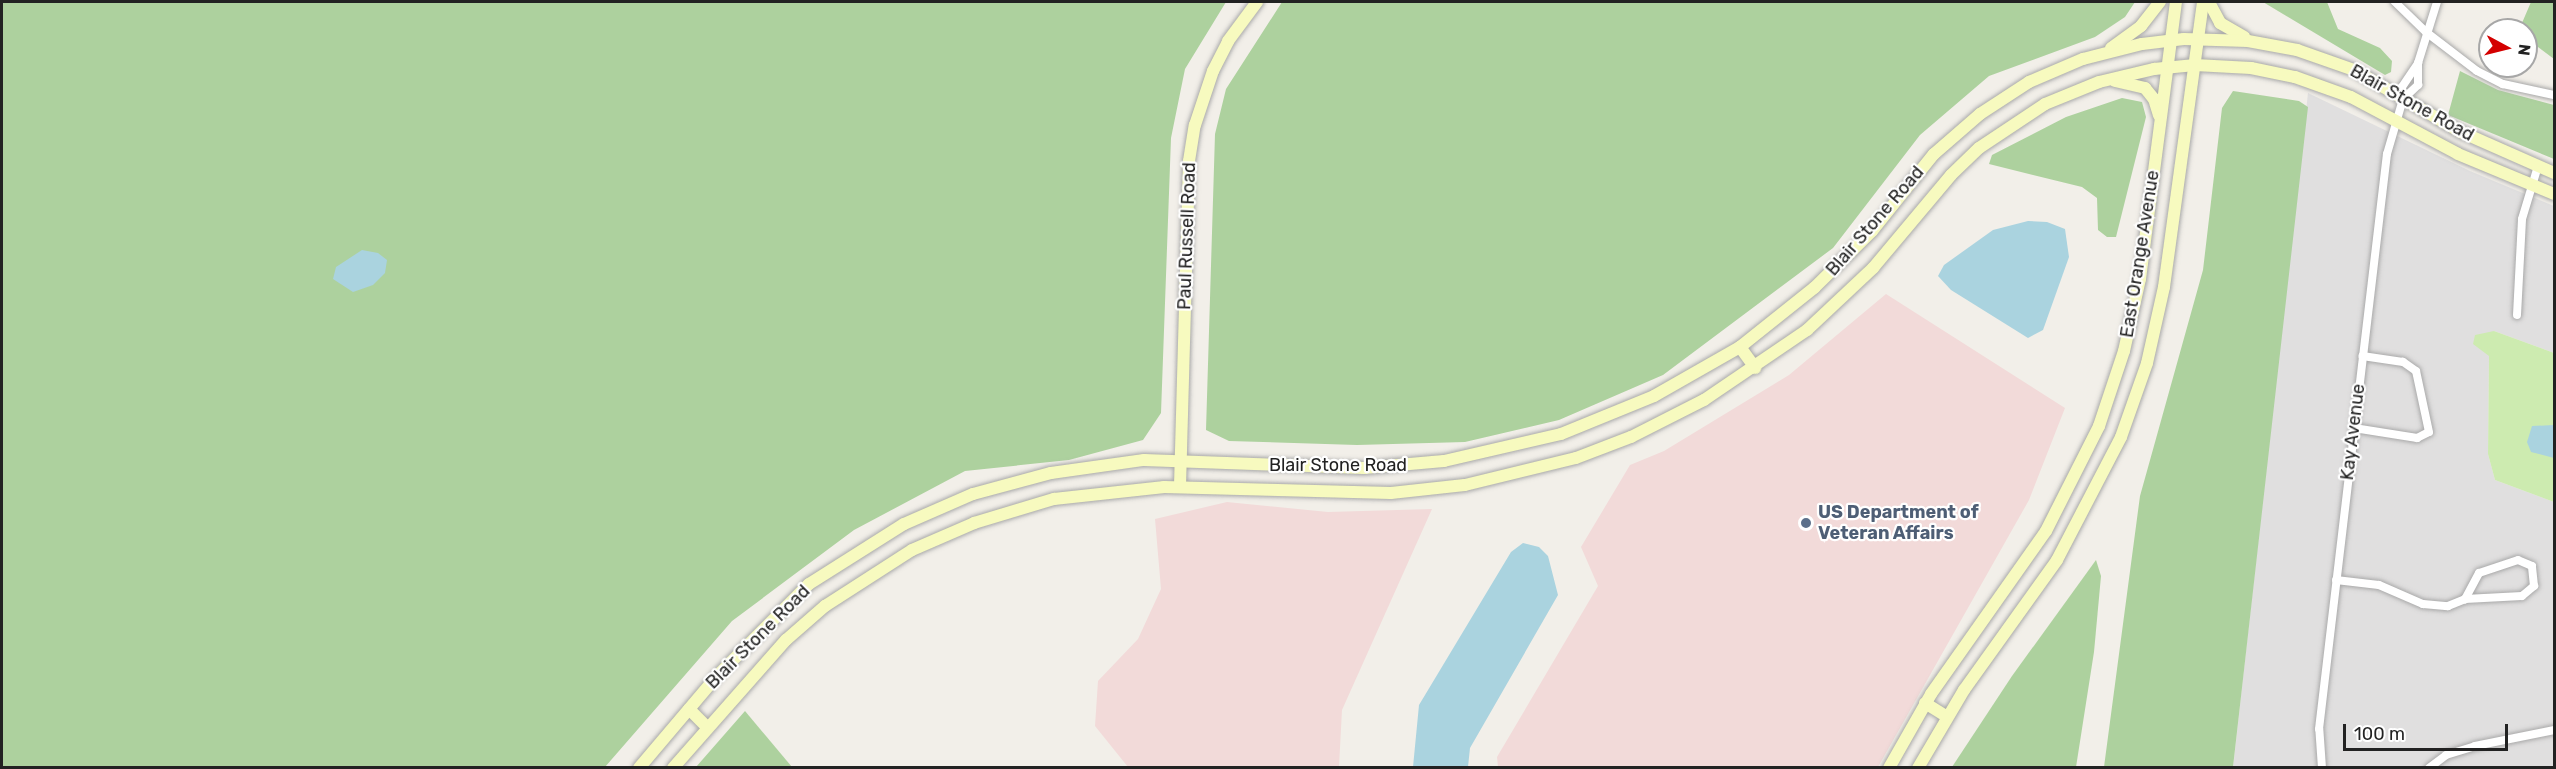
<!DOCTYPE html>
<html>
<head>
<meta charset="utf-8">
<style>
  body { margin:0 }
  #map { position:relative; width:2556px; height:769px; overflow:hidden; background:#f2efe9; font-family:Rubik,sans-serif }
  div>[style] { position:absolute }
  .residential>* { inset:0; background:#e0dfdf }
  .commercial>* { inset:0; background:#f2dad9 }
  .grass>* { inset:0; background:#cdebb0 }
  .forest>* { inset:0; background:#add19e }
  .water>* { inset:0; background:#aad3df }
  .roads { filter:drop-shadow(0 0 2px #a9a9a9) drop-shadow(0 0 2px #a9a9a9) }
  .street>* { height:8px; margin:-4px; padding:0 4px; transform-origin:4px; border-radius:4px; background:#fff }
  .secondary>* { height:12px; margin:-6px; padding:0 6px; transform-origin:6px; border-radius:6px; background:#f7fabf }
  .dots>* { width:16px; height:16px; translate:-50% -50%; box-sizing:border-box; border:3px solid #fff; border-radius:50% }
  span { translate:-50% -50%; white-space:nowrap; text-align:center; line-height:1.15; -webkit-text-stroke:4.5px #fff; paint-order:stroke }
  .street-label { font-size:18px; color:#222 }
  .service-label { font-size:18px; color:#4e5e75; font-weight:700 }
  .left { translate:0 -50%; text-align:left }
  .frame { position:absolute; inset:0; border:3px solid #222; pointer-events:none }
  .north { position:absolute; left:2478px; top:18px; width:60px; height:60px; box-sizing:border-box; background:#fff; border:2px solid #a7a7a7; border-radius:50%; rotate:97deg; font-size:16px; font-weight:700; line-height:24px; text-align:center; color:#222 }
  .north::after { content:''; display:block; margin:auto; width:21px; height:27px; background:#d40000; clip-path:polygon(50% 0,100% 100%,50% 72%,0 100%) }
  .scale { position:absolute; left:2343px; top:724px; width:165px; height:27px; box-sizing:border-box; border:3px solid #222; border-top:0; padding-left:8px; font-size:18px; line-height:21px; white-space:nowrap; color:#222; -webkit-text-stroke:4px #fff; paint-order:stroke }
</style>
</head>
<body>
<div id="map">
  <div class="residential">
    <i style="clip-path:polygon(2308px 93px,2470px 171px,2554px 206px,2554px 353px,2494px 331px,2489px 356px,2488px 454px,2495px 480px,2554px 502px,2554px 767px,2233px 768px)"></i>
  </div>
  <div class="commercial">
    <i style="clip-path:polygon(1886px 294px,2065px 408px,2029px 500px,1878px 767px,1498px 767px,1497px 757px,1598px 586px,1581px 547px,1630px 465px,1664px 451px,1789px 375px)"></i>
    <i style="clip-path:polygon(1227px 502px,1328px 512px,1432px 509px,1342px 710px,1339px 767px,1128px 767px,1095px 726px,1098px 681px,1138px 639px,1161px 589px,1155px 519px)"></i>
  </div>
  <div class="grass">
    <i style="clip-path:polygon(2494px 331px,2554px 353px,2554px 502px,2495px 480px,2488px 454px,2489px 356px,2473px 344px,2475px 335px)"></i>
  </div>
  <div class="forest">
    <i style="clip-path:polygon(2px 2px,1226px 2px,1185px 69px,1171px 138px,1161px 413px,1143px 440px,1069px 460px,965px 471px,854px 530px,732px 621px,605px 767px,2px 767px)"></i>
    <i style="clip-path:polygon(1282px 2px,2135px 2px,2125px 17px,2095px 37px,1989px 76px,1920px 135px,1833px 248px,1663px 375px,1559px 420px,1465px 442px,1357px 445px,1229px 441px,1206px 430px,1215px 134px,1226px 89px)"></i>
    <i style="clip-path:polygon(2263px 2px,2327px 2px,2338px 29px,2380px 48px,2392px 61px,2391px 72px,2385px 75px)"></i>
    <i style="clip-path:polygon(2531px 2px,2554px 2px,2554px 59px,2526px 38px,2526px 30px,2519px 30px)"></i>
    <i style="clip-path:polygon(2460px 71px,2498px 90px,2554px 105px,2554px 159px,2448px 115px)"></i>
    <i style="clip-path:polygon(2233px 91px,2299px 101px,2308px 107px,2233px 767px,2104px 767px,2140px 496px,2203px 270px,2222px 108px)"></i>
    <i style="clip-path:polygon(2122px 98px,2142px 102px,2146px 117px,2116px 237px,2107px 237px,2098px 230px,2097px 198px,2082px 187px,1989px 164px,1992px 155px,2066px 117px)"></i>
    <i style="clip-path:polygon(2096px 560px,2101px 576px,2094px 652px,2076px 767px,1952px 767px,2012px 676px)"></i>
    <i style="clip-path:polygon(745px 711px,792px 767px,696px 767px)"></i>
  </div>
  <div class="water">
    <i style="clip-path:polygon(2028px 221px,2047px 222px,2065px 229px,2069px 257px,2043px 330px,2028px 338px,1951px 290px,1938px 276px,1944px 265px,1993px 230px)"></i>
    <i style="clip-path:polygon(362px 250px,378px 253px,387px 260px,385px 273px,373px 285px,353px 292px,333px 279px,336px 267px)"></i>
    <i style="clip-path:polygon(2554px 425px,2554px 458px,2531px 452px,2527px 442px,2532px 426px)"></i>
    <i style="clip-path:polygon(1523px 543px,1539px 547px,1548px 556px,1558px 595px,1470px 748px,1468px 767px,1413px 767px,1419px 705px,1511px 552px)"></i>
  </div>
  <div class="roads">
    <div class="street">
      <i style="left:2395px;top:2px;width:43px;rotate:44.1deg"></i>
      <i style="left:2426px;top:32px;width:64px;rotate:37.4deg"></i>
      <i style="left:2477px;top:71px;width:29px;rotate:27deg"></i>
      <i style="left:2503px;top:84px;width:52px;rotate:12.2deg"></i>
      <i style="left:2403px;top:99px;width:21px;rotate:-43deg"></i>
      <i style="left:2418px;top:85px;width:22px;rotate:-90deg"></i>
      <i style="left:2418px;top:63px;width:64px;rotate:-72.7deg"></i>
      <i style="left:2517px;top:315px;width:96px;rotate:-87deg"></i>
      <i style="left:2522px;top:219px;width:55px;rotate:-73.2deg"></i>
      <i style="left:2354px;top:428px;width:64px;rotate:9deg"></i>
      <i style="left:2417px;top:438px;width:13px;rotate:-27deg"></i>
      <i style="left:2429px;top:432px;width:62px;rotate:-102deg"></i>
      <i style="left:2416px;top:371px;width:16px;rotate:-145deg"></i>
      <i style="left:2403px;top:362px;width:41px;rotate:-171.7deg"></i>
      <i style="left:2336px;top:580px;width:43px;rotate:6.6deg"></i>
      <i style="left:2379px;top:585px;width:48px;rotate:23.4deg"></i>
      <i style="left:2423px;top:604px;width:25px;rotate:5deg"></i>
      <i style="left:2448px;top:606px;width:18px;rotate:-22deg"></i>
      <i style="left:2465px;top:599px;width:57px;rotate:-3deg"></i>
      <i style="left:2522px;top:596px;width:16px;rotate:-40deg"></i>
      <i style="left:2534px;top:586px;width:20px;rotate:-96deg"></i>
      <i style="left:2532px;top:566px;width:15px;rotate:-157deg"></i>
      <i style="left:2518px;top:560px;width:41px;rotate:161.6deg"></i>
      <i style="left:2479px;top:573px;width:30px;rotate:118deg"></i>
      <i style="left:2322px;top:768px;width:39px;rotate:-94deg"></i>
      <i style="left:2319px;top:729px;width:579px;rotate:-83.26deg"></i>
      <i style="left:2387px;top:154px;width:57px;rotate:-73.8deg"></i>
      <i style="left:2403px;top:99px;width:12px;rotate:-95deg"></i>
      <i style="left:2402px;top:87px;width:29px;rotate:-56deg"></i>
      <i style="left:2429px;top:768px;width:21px;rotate:-37deg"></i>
      <i style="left:2446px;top:755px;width:30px;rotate:-17deg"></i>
      <i style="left:2475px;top:746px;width:81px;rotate:-11.4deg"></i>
    </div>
    <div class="secondary">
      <i style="left:2209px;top:2px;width:24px;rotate:62deg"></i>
      <i style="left:2220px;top:23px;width:28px;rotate:30deg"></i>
      <i style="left:2111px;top:48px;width:37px;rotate:-36deg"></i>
      <i style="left:2141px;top:26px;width:31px;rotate:-52deg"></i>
      <i style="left:2115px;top:81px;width:31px;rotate:13deg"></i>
      <i style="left:2145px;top:88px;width:14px;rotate:51deg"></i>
      <i style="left:2154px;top:99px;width:17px;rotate:73deg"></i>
      <i style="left:1740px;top:347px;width:26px;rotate:54deg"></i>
      <i style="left:1180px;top:486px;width:325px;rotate:-88.4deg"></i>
      <i style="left:1189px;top:161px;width:36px;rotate:-81deg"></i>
      <i style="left:1195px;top:125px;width:57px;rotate:-71.6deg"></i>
      <i style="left:1213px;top:71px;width:34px;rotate:-63deg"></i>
      <i style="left:1228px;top:41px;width:49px;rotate:-53.4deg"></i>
      <i style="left:1925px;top:703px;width:26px;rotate:32deg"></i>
      <i style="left:689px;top:709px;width:25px;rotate:45deg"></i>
      <i style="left:639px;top:768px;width:121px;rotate:-49.7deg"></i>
      <i style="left:717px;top:676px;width:130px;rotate:-45deg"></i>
      <i style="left:809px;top:584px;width:112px;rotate:-32.3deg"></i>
      <i style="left:904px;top:524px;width:75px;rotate:-23.5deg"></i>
      <i style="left:973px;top:494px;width:81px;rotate:-15.1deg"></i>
      <i style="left:1051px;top:473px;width:94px;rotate:-8deg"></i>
      <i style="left:1144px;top:460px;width:220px;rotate:2.1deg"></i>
      <i style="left:1364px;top:468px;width:80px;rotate:-5deg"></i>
      <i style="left:1444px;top:461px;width:120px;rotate:-13deg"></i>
      <i style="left:1561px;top:434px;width:100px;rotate:-22.2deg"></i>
      <i style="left:1654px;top:396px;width:99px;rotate:-29.7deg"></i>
      <i style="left:1740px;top:347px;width:95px;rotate:-38.6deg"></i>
      <i style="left:1814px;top:288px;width:81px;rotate:-44.5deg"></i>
      <i style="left:1872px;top:231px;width:99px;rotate:-51.2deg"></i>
      <i style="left:1934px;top:154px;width:61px;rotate:-41deg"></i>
      <i style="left:1980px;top:114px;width:59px;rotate:-33.1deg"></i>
      <i style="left:2029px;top:82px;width:59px;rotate:-23.1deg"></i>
      <i style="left:2083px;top:59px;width:61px;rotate:-14.3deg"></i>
      <i style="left:2142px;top:44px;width:42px;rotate:-6.8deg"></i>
      <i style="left:2184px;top:39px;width:64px;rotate:1.8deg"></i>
      <i style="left:2248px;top:41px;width:50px;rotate:10.4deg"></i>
      <i style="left:2297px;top:50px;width:60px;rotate:19.3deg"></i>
      <i style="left:2354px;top:70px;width:124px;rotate:30.1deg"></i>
      <i style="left:2461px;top:132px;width:102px;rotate:23.8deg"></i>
      <i style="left:673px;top:768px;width:171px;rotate:-48.6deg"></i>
      <i style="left:786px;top:640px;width:52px;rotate:-41.1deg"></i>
      <i style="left:825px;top:606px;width:103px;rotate:-32.8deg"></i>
      <i style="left:912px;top:550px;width:68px;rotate:-23.5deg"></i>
      <i style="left:974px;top:523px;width:84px;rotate:-16.7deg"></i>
      <i style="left:1054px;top:499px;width:111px;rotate:-6.2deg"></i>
      <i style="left:1164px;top:487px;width:227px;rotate:1.5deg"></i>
      <i style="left:1391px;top:493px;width:74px;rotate:-6.2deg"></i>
      <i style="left:1465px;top:485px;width:114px;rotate:-13.7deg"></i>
      <i style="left:1576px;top:458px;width:59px;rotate:-20.9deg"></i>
      <i style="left:1631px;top:437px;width:82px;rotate:-26.9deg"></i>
      <i style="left:1704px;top:400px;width:125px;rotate:-34.2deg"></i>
      <i style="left:1807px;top:330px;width:91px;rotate:-43.2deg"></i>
      <i style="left:1873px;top:268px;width:121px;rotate:-50deg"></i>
      <i style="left:1951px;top:175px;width:39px;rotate:-44deg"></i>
      <i style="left:1979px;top:148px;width:79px;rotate:-33.7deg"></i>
      <i style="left:2045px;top:104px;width:58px;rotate:-22.2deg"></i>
      <i style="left:2099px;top:82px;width:57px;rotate:-13.3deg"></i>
      <i style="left:2154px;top:69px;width:41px;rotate:-5.6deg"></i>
      <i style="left:2195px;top:65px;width:56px;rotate:3.1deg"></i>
      <i style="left:2251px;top:68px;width:45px;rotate:11.6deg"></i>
      <i style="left:2295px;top:77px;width:59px;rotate:19.7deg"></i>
      <i style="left:2351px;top:97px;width:121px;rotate:28deg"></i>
      <i style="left:2458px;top:154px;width:104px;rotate:22.6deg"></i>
      <i style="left:1889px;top:768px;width:85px;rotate:-60.4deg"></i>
      <i style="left:1931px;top:694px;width:199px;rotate:-54.8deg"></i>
      <i style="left:2046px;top:531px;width:118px;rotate:-63.2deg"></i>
      <i style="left:2099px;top:426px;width:79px;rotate:-71.6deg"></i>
      <i style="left:2124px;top:351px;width:74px;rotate:-77.5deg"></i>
      <i style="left:2140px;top:279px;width:279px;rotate:-82.6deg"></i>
      <i style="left:1918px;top:768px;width:91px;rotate:-59.5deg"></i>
      <i style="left:1964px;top:690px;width:160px;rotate:-54.4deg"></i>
      <i style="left:2057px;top:560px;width:139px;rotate:-62.5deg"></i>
      <i style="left:2121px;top:437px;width:78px;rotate:-70.6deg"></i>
      <i style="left:2147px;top:363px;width:78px;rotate:-77.4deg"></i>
      <i style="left:2164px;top:287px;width:288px;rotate:-82.2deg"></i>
    </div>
  </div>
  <div class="dots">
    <i style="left:1806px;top:523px;background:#5c6f8a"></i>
  </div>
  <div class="street-label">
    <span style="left:2412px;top:103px;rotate:29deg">Blair Stone Road</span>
    <span style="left:1875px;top:221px;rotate:-49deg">Blair Stone Road</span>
    <span style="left:1187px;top:236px;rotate:-88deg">Paul Russell Road</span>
    <span style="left:2140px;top:254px;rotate:-81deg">East Orange Avenue</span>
    <span style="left:2353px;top:432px;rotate:-83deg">Kay Avenue</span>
    <span style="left:1338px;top:465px">Blair Stone Road</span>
    <span style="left:758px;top:637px;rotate:-45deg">Blair Stone Road</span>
  </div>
  <div class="service-label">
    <span class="left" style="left:1818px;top:523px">US Department of<br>Veteran Affairs</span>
  </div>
  <div class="frame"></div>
  <div class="north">N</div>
  <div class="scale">100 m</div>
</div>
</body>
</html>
